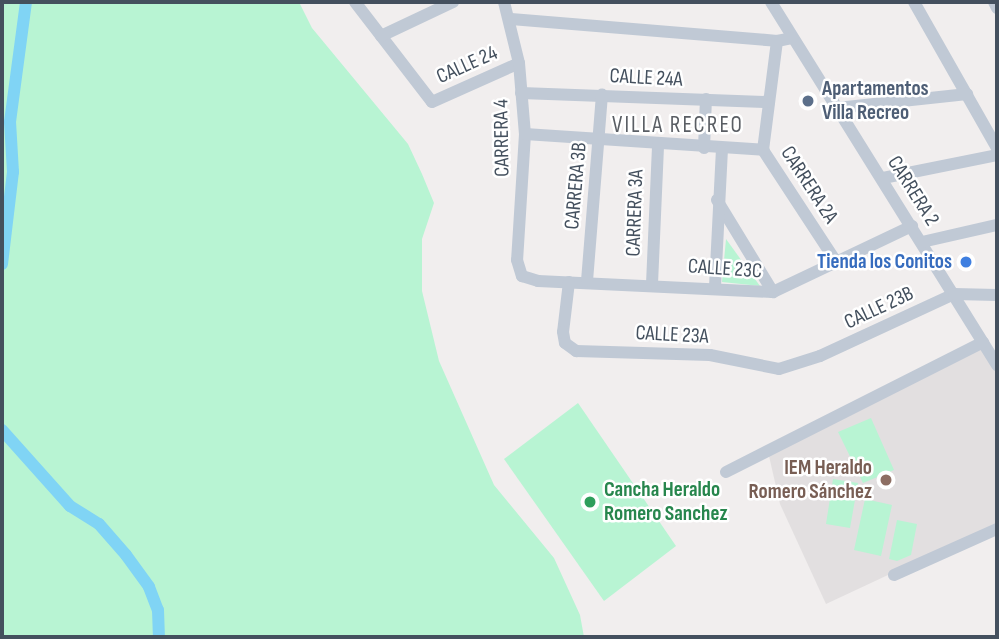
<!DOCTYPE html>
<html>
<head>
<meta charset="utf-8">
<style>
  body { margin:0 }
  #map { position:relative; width:999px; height:639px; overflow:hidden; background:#f1eeee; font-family:"Sofia Sans Condensed",sans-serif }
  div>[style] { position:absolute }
  .education>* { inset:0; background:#e2dfe0 }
  .green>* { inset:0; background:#b8f4d3 }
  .canal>* { height:12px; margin:-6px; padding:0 6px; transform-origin:6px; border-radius:6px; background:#80d4f5 }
  .minor>* { height:12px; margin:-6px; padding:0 6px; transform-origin:6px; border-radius:6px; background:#c0c9d5 }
  .dots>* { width:19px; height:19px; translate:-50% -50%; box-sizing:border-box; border:4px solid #fff; border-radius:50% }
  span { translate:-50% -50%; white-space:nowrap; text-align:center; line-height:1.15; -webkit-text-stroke:5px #fff; paint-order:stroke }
  .street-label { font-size:21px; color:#44505e }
  .service-label { font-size:21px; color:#4e5e75; font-weight:700 }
  .left { translate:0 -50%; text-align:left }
  .shop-label { font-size:21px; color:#366cbe; font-weight:700 }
  .right { translate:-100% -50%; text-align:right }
  .education-label { font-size:21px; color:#785e54; font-weight:700 }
  .leisure-label { font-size:21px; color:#27864d; font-weight:700 }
  .neighbourhood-label { font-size:23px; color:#5a5e64; letter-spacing:2px }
  .frame { position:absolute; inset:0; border:4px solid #44505e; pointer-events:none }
</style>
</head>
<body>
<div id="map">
  <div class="education">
    <i style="clip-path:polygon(982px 348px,997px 373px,997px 524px,826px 604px,780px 504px,769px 456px)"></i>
  </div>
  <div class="green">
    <i style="clip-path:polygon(2px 2px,299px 2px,312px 28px,408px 144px,422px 174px,434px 203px,422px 239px,422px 291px,439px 361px,494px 485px,554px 558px,580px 615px,584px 637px,2px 637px)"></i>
    <i style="clip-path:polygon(726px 239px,760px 286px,722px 282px)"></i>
    <i style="clip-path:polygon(578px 403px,676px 546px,604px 601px,504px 459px)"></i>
    <i style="clip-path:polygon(871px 418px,894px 470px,863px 483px,838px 432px)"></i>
    <i style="clip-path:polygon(833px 479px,858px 483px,850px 528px,826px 524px)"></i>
    <i style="clip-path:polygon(865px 499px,892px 505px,881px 556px,854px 550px)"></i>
    <i style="clip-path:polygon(897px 520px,917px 524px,911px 555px,897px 561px,889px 559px)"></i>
  </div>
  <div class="canal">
    <i style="left:2px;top:264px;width:93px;rotate:-83.2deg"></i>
    <i style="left:13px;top:172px;width:50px;rotate:-93.4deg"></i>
    <i style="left:10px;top:122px;width:121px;rotate:-82.4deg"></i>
    <i style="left:2px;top:430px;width:102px;rotate:48.2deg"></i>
    <i style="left:70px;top:506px;width:34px;rotate:32deg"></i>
    <i style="left:99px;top:524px;width:41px;rotate:48.9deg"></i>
    <i style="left:126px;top:555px;width:39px;rotate:54deg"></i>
    <i style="left:149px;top:587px;width:25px;rotate:69deg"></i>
    <i style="left:158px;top:610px;width:27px;rotate:88deg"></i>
  </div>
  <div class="minor">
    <i style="left:355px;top:2px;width:126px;rotate:52.4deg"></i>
    <i style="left:432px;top:102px;width:95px;rotate:-24.1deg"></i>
    <i style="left:504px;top:2px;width:63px;rotate:76.2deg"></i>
    <i style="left:519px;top:63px;width:71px;rotate:85.2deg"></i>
    <i style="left:525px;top:134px;width:126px;rotate:93.6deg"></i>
    <i style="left:517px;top:260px;width:17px;rotate:73deg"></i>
    <i style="left:522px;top:276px;width:17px;rotate:17deg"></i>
    <i style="left:538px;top:281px;width:235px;rotate:2.7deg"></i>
    <i style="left:773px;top:292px;width:154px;rotate:-25.4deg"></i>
    <i style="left:771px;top:2px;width:428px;rotate:58.1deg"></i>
    <i style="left:914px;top:2px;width:168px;rotate:60.4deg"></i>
    <i style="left:994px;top:2px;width:7px;rotate:63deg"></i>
    <i style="left:511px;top:19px;width:267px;rotate:4.7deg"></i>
    <i style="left:777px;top:41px;width:15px;rotate:-11deg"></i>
    <i style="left:381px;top:36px;width:80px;rotate:-25.3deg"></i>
    <i style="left:777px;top:41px;width:110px;rotate:97.3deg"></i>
    <i style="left:763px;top:150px;width:135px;rotate:56.8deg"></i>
    <i style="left:521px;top:93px;width:248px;rotate:2.1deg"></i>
    <i style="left:837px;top:108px;width:131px;rotate:-6.1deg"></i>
    <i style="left:525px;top:134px;width:239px;rotate:3.8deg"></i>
    <i style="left:704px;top:148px;width:49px;rotate:-87.7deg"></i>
    <i style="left:883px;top:178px;width:116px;rotate:-11.4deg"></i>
    <i style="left:717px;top:200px;width:108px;rotate:58.7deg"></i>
    <i style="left:922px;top:242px;width:77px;rotate:-12.8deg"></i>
    <i style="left:587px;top:281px;width:187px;rotate:-85.4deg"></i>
    <i style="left:569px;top:282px;width:50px;rotate:96.8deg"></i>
    <i style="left:563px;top:332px;width:11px;rotate:80deg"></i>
    <i style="left:565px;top:343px;width:14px;rotate:36deg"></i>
    <i style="left:576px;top:351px;width:134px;rotate:1.7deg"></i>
    <i style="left:710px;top:355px;width:70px;rotate:11.5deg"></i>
    <i style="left:779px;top:369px;width:43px;rotate:-17.6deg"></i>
    <i style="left:820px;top:356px;width:148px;rotate:-24.8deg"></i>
    <i style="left:954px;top:294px;width:43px;rotate:1.3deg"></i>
    <i style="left:652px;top:284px;width:140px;rotate:-87.5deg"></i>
    <i style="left:715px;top:287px;width:138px;rotate:-87.1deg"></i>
    <i style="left:726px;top:472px;width:288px;rotate:-26.8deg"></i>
    <i style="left:894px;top:575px;width:113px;rotate:-24.1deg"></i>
  </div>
  <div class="dots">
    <i style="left:808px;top:101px;background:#5c6f8a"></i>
    <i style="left:966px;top:262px;background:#3f7fe0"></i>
    <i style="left:886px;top:480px;background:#8d6e63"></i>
    <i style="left:590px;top:502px;background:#2e9e5b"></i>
  </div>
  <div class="street-label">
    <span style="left:467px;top:65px;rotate:-24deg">CALLE 24</span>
    <span style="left:646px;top:78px;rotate:3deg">CALLE 24A</span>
    <span style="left:502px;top:138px;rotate:-91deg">CARRERA 4</span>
    <span style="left:809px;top:185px;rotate:57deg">CARRERA 2A</span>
    <span style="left:576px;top:186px;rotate:-85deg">CARRERA 3B</span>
    <span style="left:913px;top:191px;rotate:58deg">CARRERA 2</span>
    <span style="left:635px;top:213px;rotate:-88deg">CARRERA 3A</span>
    <span style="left:725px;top:269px;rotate:4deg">CALLE 23C</span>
    <span style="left:879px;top:308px;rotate:-25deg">CALLE 23B</span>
    <span style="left:672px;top:335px;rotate:3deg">CALLE 23A</span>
  </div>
  <div class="service-label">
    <span class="left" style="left:822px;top:101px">Apartamentos<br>Villa Recreo</span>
  </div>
  <div class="shop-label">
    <span class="right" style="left:952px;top:262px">Tienda los Conitos</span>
  </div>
  <div class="education-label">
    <span class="right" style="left:872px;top:480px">IEM Heraldo<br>Romero Sánchez</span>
  </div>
  <div class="leisure-label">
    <span class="left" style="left:604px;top:502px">Cancha Heraldo<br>Romero Sanchez</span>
  </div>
  <div class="neighbourhood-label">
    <span style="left:678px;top:125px">VILLA RECREO</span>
  </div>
  <div class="frame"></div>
</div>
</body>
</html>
